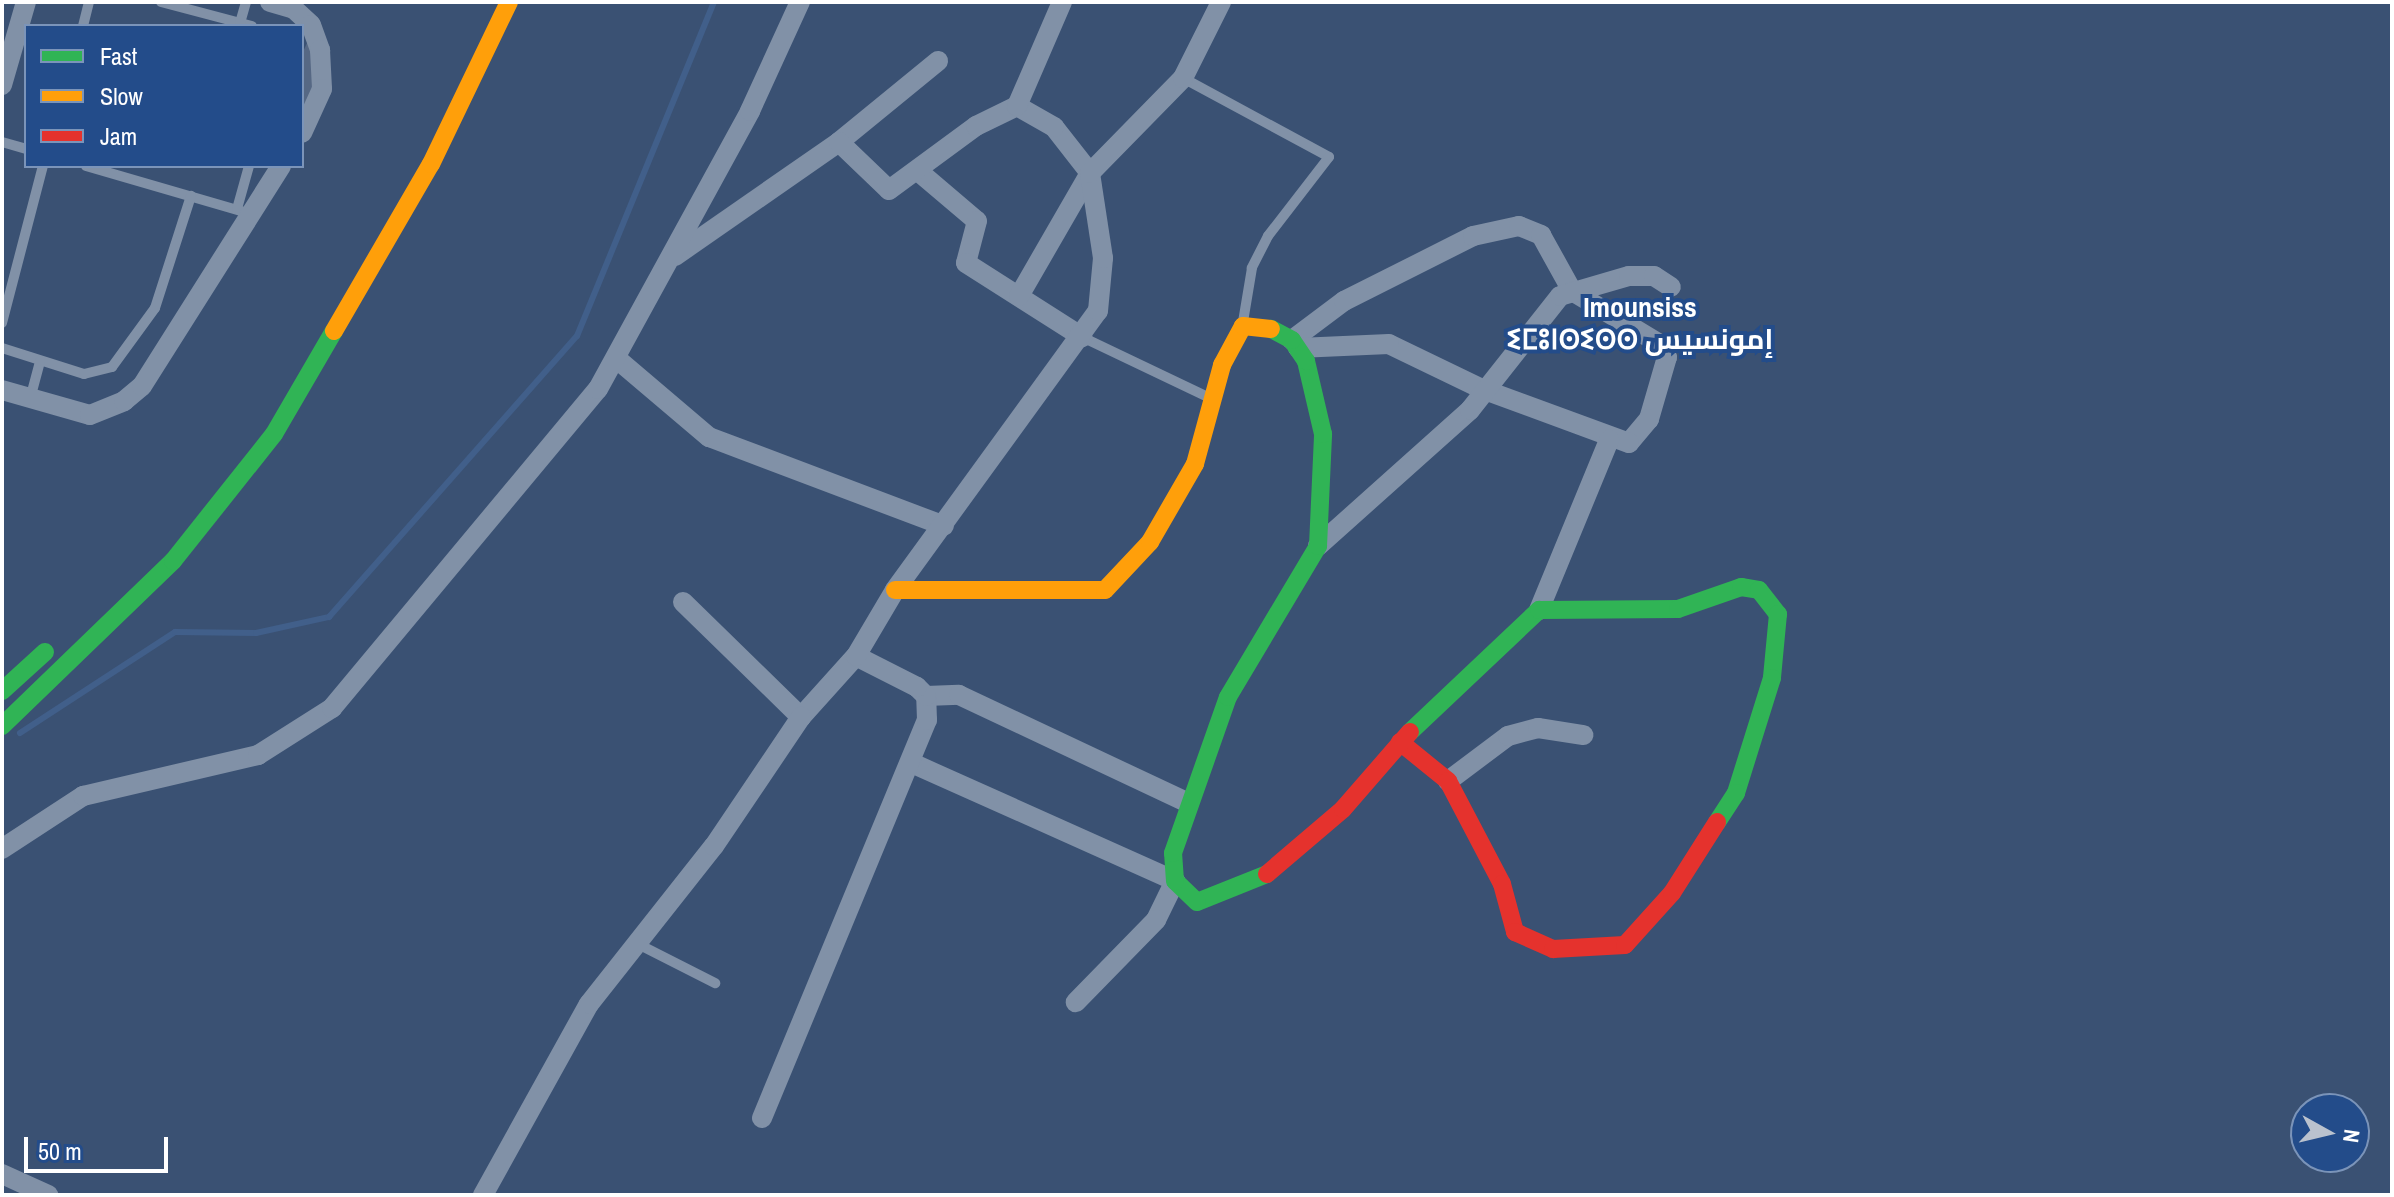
<!DOCTYPE html>
<html>
<head>
<meta charset="utf-8">
<style>
  body { margin:0 }
  #map { position:relative; width:2394px; height:1197px; overflow:hidden; background:#3a5173; font-family:"Archivo Narrow",Cairo,"Noto Sans Tifinagh",sans-serif }
  div>[style] { position:absolute }
  .stream>* { height:6px; margin:-3px; padding:0 3px; transform-origin:3px; border-radius:3px; background:#415f8a }
  .building>* { inset:0; background:#566884 }
  .lane>* { height:10px; margin:-5px; padding:0 5px; transform-origin:5px; border-radius:5px; background:#8191a7 }
  .street>* { height:20px; margin:-10px; padding:0 10px; transform-origin:10px; border-radius:10px; background:#8191a7 }
  .fast>* { height:18px; margin:-9px; padding:0 9px; transform-origin:9px; border-radius:9px; background:#30b455 }
  .slow>* { height:18px; margin:-9px; padding:0 9px; transform-origin:9px; border-radius:9px; background:#ff9f0a }
  .jam>* { height:18px; margin:-9px; padding:0 9px; transform-origin:9px; border-radius:9px; background:#e5322d }
  span { translate:-50% -50%; white-space:nowrap; text-align:center; line-height:1.15; -webkit-text-stroke:8px #234c8a; paint-order:stroke }
  .quarter-label { font-size:28px; color:#fff; font-weight:700 }
  .frame { position:absolute; inset:0; border:4px solid #fff; pointer-events:none }
  .legend { position:absolute; left:24px; top:24px; width:280px; height:144px; box-sizing:border-box; background:#234c8a; border:2px solid #7b94b9; margin:0; padding:10px 14px; list-style:none; font-size:24px; color:#fff }
  .legend li { display:flex; align-items:center; gap:16px; height:40px }
  .legend b { width:40px; border:2px solid #7b94b9 }
  .north { position:absolute; left:2290px; top:1093px; width:80px; height:80px; box-sizing:border-box; background:#234c8a; border:2px solid #7b94b9; border-radius:50%; rotate:98deg; font-size:22px; font-weight:700; line-height:32px; text-align:center; color:#fff }
  .north::after { content:''; display:block; margin:auto; width:28px; height:36px; background:#bac2ce; clip-path:polygon(50% 0,100% 100%,50% 72%,0 100%) }
  .scale { position:absolute; left:24px; top:1137px; width:144px; height:36px; box-sizing:border-box; border:4px solid #fff; border-top:0; padding-left:10px; font-size:24px; line-height:28px; white-space:nowrap; color:#fff; -webkit-text-stroke:6px #234c8a; paint-order:stroke }
</style>
</head>
<body>
<div id="map">
  <div class="stream">
    <i style="left:20px;top:733px;width:185px;rotate:-33.1deg"></i>
    <i style="left:175px;top:632px;width:81px;rotate:0.7deg"></i>
    <i style="left:256px;top:633px;width:75px;rotate:-12.4deg"></i>
    <i style="left:329px;top:617px;width:375px;rotate:-48.6deg"></i>
    <i style="left:577px;top:336px;width:361px;rotate:-67.7deg"></i>
  </div>
  <div class="building">
    <i style="clip-path:polygon(307px 43px,325px 49px,306px 113px,302px 112px,302px 54px)"></i>
  </div>
  <div class="lane">
    <i style="left:161px;top:2px;width:94px;rotate:14.8deg"></i>
    <i style="left:240px;top:23px;width:22px;rotate:-74deg"></i>
    <i style="left:83px;top:26px;width:25px;rotate:-76deg"></i>
    <i style="left:1183px;top:78px;width:166px;rotate:28.4deg"></i>
    <i style="left:1329px;top:157px;width:100px;rotate:127.7deg"></i>
    <i style="left:1268px;top:236px;width:36px;rotate:117deg"></i>
    <i style="left:1252px;top:268px;width:55px;rotate:99.5deg"></i>
    <i style="left:2px;top:142px;width:25px;rotate:16deg"></i>
    <i style="left:86px;top:166px;width:172px;rotate:16.2deg"></i>
    <i style="left:237px;top:209px;width:45px;rotate:-74.4deg"></i>
    <i style="left:2px;top:323px;width:162px;rotate:-75.4deg"></i>
    <i style="left:1082px;top:337px;width:140px;rotate:25.5deg"></i>
    <i style="left:2px;top:348px;width:86px;rotate:17.6deg"></i>
    <i style="left:84px;top:374px;width:29px;rotate:-14deg"></i>
    <i style="left:112px;top:367px;width:73px;rotate:-53.9deg"></i>
    <i style="left:155px;top:308px;width:118px;rotate:-72.2deg"></i>
    <i style="left:30px;top:399px;width:39px;rotate:-75deg"></i>
    <i style="left:636px;top:943px;width:89px;rotate:26.9deg"></i>
  </div>
  <div class="street">
    <i style="left:270px;top:2px;width:25px;rotate:16deg"></i>
    <i style="left:294px;top:9px;width:23px;rotate:43deg"></i>
    <i style="left:311px;top:25px;width:27px;rotate:70deg"></i>
    <i style="left:320px;top:50px;width:39px;rotate:87deg"></i>
    <i style="left:322px;top:89px;width:48px;rotate:114.4deg"></i>
    <i style="left:2px;top:85px;width:86px;rotate:-73.9deg"></i>
    <i style="left:839px;top:142px;width:128px;rotate:-39.3deg"></i>
    <i style="left:918px;top:171px;width:77px;rotate:40.3deg"></i>
    <i style="left:977px;top:221px;width:43px;rotate:104.7deg"></i>
    <i style="left:966px;top:263px;width:138px;rotate:32.5deg"></i>
    <i style="left:675px;top:256px;width:200px;rotate:-34.8deg"></i>
    <i style="left:839px;top:142px;width:69px;rotate:43.8deg"></i>
    <i style="left:889px;top:190px;width:108px;rotate:-36.3deg"></i>
    <i style="left:976px;top:126px;width:46px;rotate:-26deg"></i>
    <i style="left:1019px;top:296px;width:142px;rotate:-60deg"></i>
    <i style="left:1090px;top:173px;width:58px;rotate:-128deg"></i>
    <i style="left:1054px;top:127px;width:43px;rotate:-150.4deg"></i>
    <i style="left:1017px;top:106px;width:113px;rotate:-66.6deg"></i>
    <i style="left:1292px;top:340px;width:65px;rotate:-36.9deg"></i>
    <i style="left:1344px;top:301px;width:144px;rotate:-26.7deg"></i>
    <i style="left:1473px;top:236px;width:47px;rotate:-12.3deg"></i>
    <i style="left:1519px;top:226px;width:24px;rotate:22deg"></i>
    <i style="left:1541px;top:235px;width:64px;rotate:61deg"></i>
    <i style="left:1572px;top:291px;width:103px;rotate:31.1deg"></i>
    <i style="left:1660px;top:344px;width:15px;rotate:62deg"></i>
    <i style="left:1667px;top:357px;width:65px;rotate:106.2deg"></i>
    <i style="left:1649px;top:419px;width:31px;rotate:130deg"></i>
    <i style="left:1629px;top:443px;width:157px;rotate:-159.8deg"></i>
    <i style="left:1482px;top:389px;width:103px;rotate:-154.2deg"></i>
    <i style="left:1389px;top:344px;width:91px;rotate:177.5deg"></i>
    <i style="left:617px;top:359px;width:121px;rotate:40.3deg"></i>
    <i style="left:709px;top:437px;width:251px;rotate:20.7deg"></i>
    <i style="left:2px;top:390px;width:91px;rotate:15.9deg"></i>
    <i style="left:90px;top:415px;width:37px;rotate:-22deg"></i>
    <i style="left:124px;top:401px;width:23px;rotate:-40deg"></i>
    <i style="left:142px;top:386px;width:260px;rotate:-57.7deg"></i>
    <i style="left:1318px;top:546px;width:204px;rotate:-41.8deg"></i>
    <i style="left:1470px;top:410px;width:145px;rotate:-51.7deg"></i>
    <i style="left:1560px;top:296px;width:72px;rotate:-16.2deg"></i>
    <i style="left:1629px;top:276px;width:25px"></i>
    <i style="left:1654px;top:276px;width:20px;rotate:33deg"></i>
    <i style="left:683px;top:602px;width:165px;rotate:44.3deg"></i>
    <i style="left:801px;top:717px;width:82px;rotate:-48deg"></i>
    <i style="left:1539px;top:610px;width:184px;rotate:-67.6deg"></i>
    <i style="left:926px;top:696px;width:33px;rotate:-2deg"></i>
    <i style="left:959px;top:695px;width:254px;rotate:25.2deg"></i>
    <i style="left:914px;top:764px;width:286px;rotate:24.1deg"></i>
    <i style="left:1175px;top:881px;width:43px;rotate:116deg"></i>
    <i style="left:1156px;top:920px;width:115px;rotate:134.3deg"></i>
    <i style="left:1448px;top:781px;width:75px;rotate:-36.9deg"></i>
    <i style="left:1508px;top:736px;width:31px;rotate:-15deg"></i>
    <i style="left:1538px;top:728px;width:46px;rotate:8.8deg"></i>
    <i style="left:2px;top:849px;width:97px;rotate:-33.2deg"></i>
    <i style="left:83px;top:796px;width:180px;rotate:-13.2deg"></i>
    <i style="left:258px;top:755px;width:88px;rotate:-32.4deg"></i>
    <i style="left:332px;top:708px;width:415px;rotate:-50.2deg"></i>
    <i style="left:598px;top:389px;width:317px;rotate:-61.3deg"></i>
    <i style="left:750px;top:111px;width:120px;rotate:-65.4deg"></i>
    <i style="left:762px;top:1118px;width:431px;rotate:-67.5deg"></i>
    <i style="left:927px;top:720px;width:24px;rotate:-92deg"></i>
    <i style="left:926px;top:696px;width:13px;rotate:-135deg"></i>
    <i style="left:917px;top:687px;width:68px;rotate:-153.1deg"></i>
    <i style="left:856px;top:656px;width:77px;rotate:-59.4deg"></i>
    <i style="left:895px;top:590px;width:345px;rotate:-54deg"></i>
    <i style="left:1098px;top:311px;width:53px;rotate:-84.6deg"></i>
    <i style="left:1103px;top:258px;width:86px;rotate:-98.7deg"></i>
    <i style="left:1090px;top:173px;width:133px;rotate:-45.6deg"></i>
    <i style="left:1183px;top:78px;width:85px;rotate:-63.4deg"></i>
    <i style="left:2px;top:1174px;width:51px;rotate:24.5deg"></i>
    <i style="left:483px;top:1195px;width:218px;rotate:-61deg"></i>
    <i style="left:589px;top:1004px;width:201px;rotate:-51.7deg"></i>
    <i style="left:714px;top:846px;width:156px;rotate:-56deg"></i>
  </div>
  <div class="fast">
    <i style="left:2px;top:691px;width:58px;rotate:-42.2deg"></i>
    <i style="left:2px;top:726px;width:238px;rotate:-44deg"></i>
    <i style="left:173px;top:561px;width:162px;rotate:-51.5deg"></i>
    <i style="left:274px;top:434px;width:119px;rotate:-59.8deg"></i>
    <i style="left:1410px;top:732px;width:178px;rotate:-43.4deg"></i>
    <i style="left:1539px;top:610px;width:139px;rotate:-0.4deg"></i>
    <i style="left:1678px;top:609px;width:67px;rotate:-19.2deg"></i>
    <i style="left:1741px;top:587px;width:18px;rotate:9deg"></i>
    <i style="left:1759px;top:590px;width:31px;rotate:52deg"></i>
    <i style="left:1778px;top:614px;width:64px;rotate:95.4deg"></i>
    <i style="left:1772px;top:678px;width:121px;rotate:107.4deg"></i>
    <i style="left:1736px;top:793px;width:35px;rotate:123deg"></i>
    <i style="left:1267px;top:874px;width:75px;rotate:158.2deg"></i>
    <i style="left:1197px;top:902px;width:30px;rotate:-136deg"></i>
    <i style="left:1175px;top:881px;width:28px;rotate:-94deg"></i>
    <i style="left:1173px;top:853px;width:165px;rotate:-70.6deg"></i>
    <i style="left:1228px;top:697px;width:176px;rotate:-59.2deg"></i>
    <i style="left:1318px;top:546px;width:112px;rotate:-87.4deg"></i>
    <i style="left:1323px;top:434px;width:75px;rotate:-103.1deg"></i>
    <i style="left:1306px;top:361px;width:25px;rotate:-124deg"></i>
    <i style="left:1292px;top:340px;width:24px;rotate:-152deg"></i>
  </div>
  <div class="slow">
    <i style="left:334px;top:331px;width:193px;rotate:-59.9deg"></i>
    <i style="left:431px;top:164px;width:180px;rotate:-64.3deg"></i>
    <i style="left:895px;top:590px;width:210px"></i>
    <i style="left:1105px;top:590px;width:66px;rotate:-46.8deg"></i>
    <i style="left:1150px;top:542px;width:90px;rotate:-60deg"></i>
    <i style="left:1195px;top:464px;width:103px;rotate:-74.7deg"></i>
    <i style="left:1222px;top:365px;width:44px;rotate:-61.7deg"></i>
    <i style="left:1243px;top:326px;width:28px;rotate:6deg"></i>
  </div>
  <div class="jam">
    <i style="left:1400px;top:742px;width:62px;rotate:39.1deg"></i>
    <i style="left:1448px;top:781px;width:116px;rotate:62.3deg"></i>
    <i style="left:1502px;top:884px;width:50px;rotate:74.8deg"></i>
    <i style="left:1515px;top:932px;width:42px;rotate:24.1deg"></i>
    <i style="left:1553px;top:949px;width:72px;rotate:-3.2deg"></i>
    <i style="left:1625px;top:945px;width:70px;rotate:-47.9deg"></i>
    <i style="left:1672px;top:893px;width:84px;rotate:-57.6deg"></i>
    <i style="left:1267px;top:874px;width:100px;rotate:-40.5deg"></i>
    <i style="left:1343px;top:809px;width:102px;rotate:-49deg"></i>
  </div>
  <div class="quarter-label">
    <span style="left:1640px;top:323px">Imounsiss<br>ⵉⵎⵓⵏⵙⵉⵙⵙ إمونسيس</span>
  </div>
  <div class="frame"></div>
  <ul class="legend">
  <li><b style="height:10px;background:#30b455"></b>Fast</li>
  <li><b style="height:10px;background:#ff9f0a"></b>Slow</li>
  <li><b style="height:10px;background:#e5322d"></b>Jam</li>
  </ul>
  <div class="north">N</div>
  <div class="scale">50 m</div>
</div>
</body>
</html>
